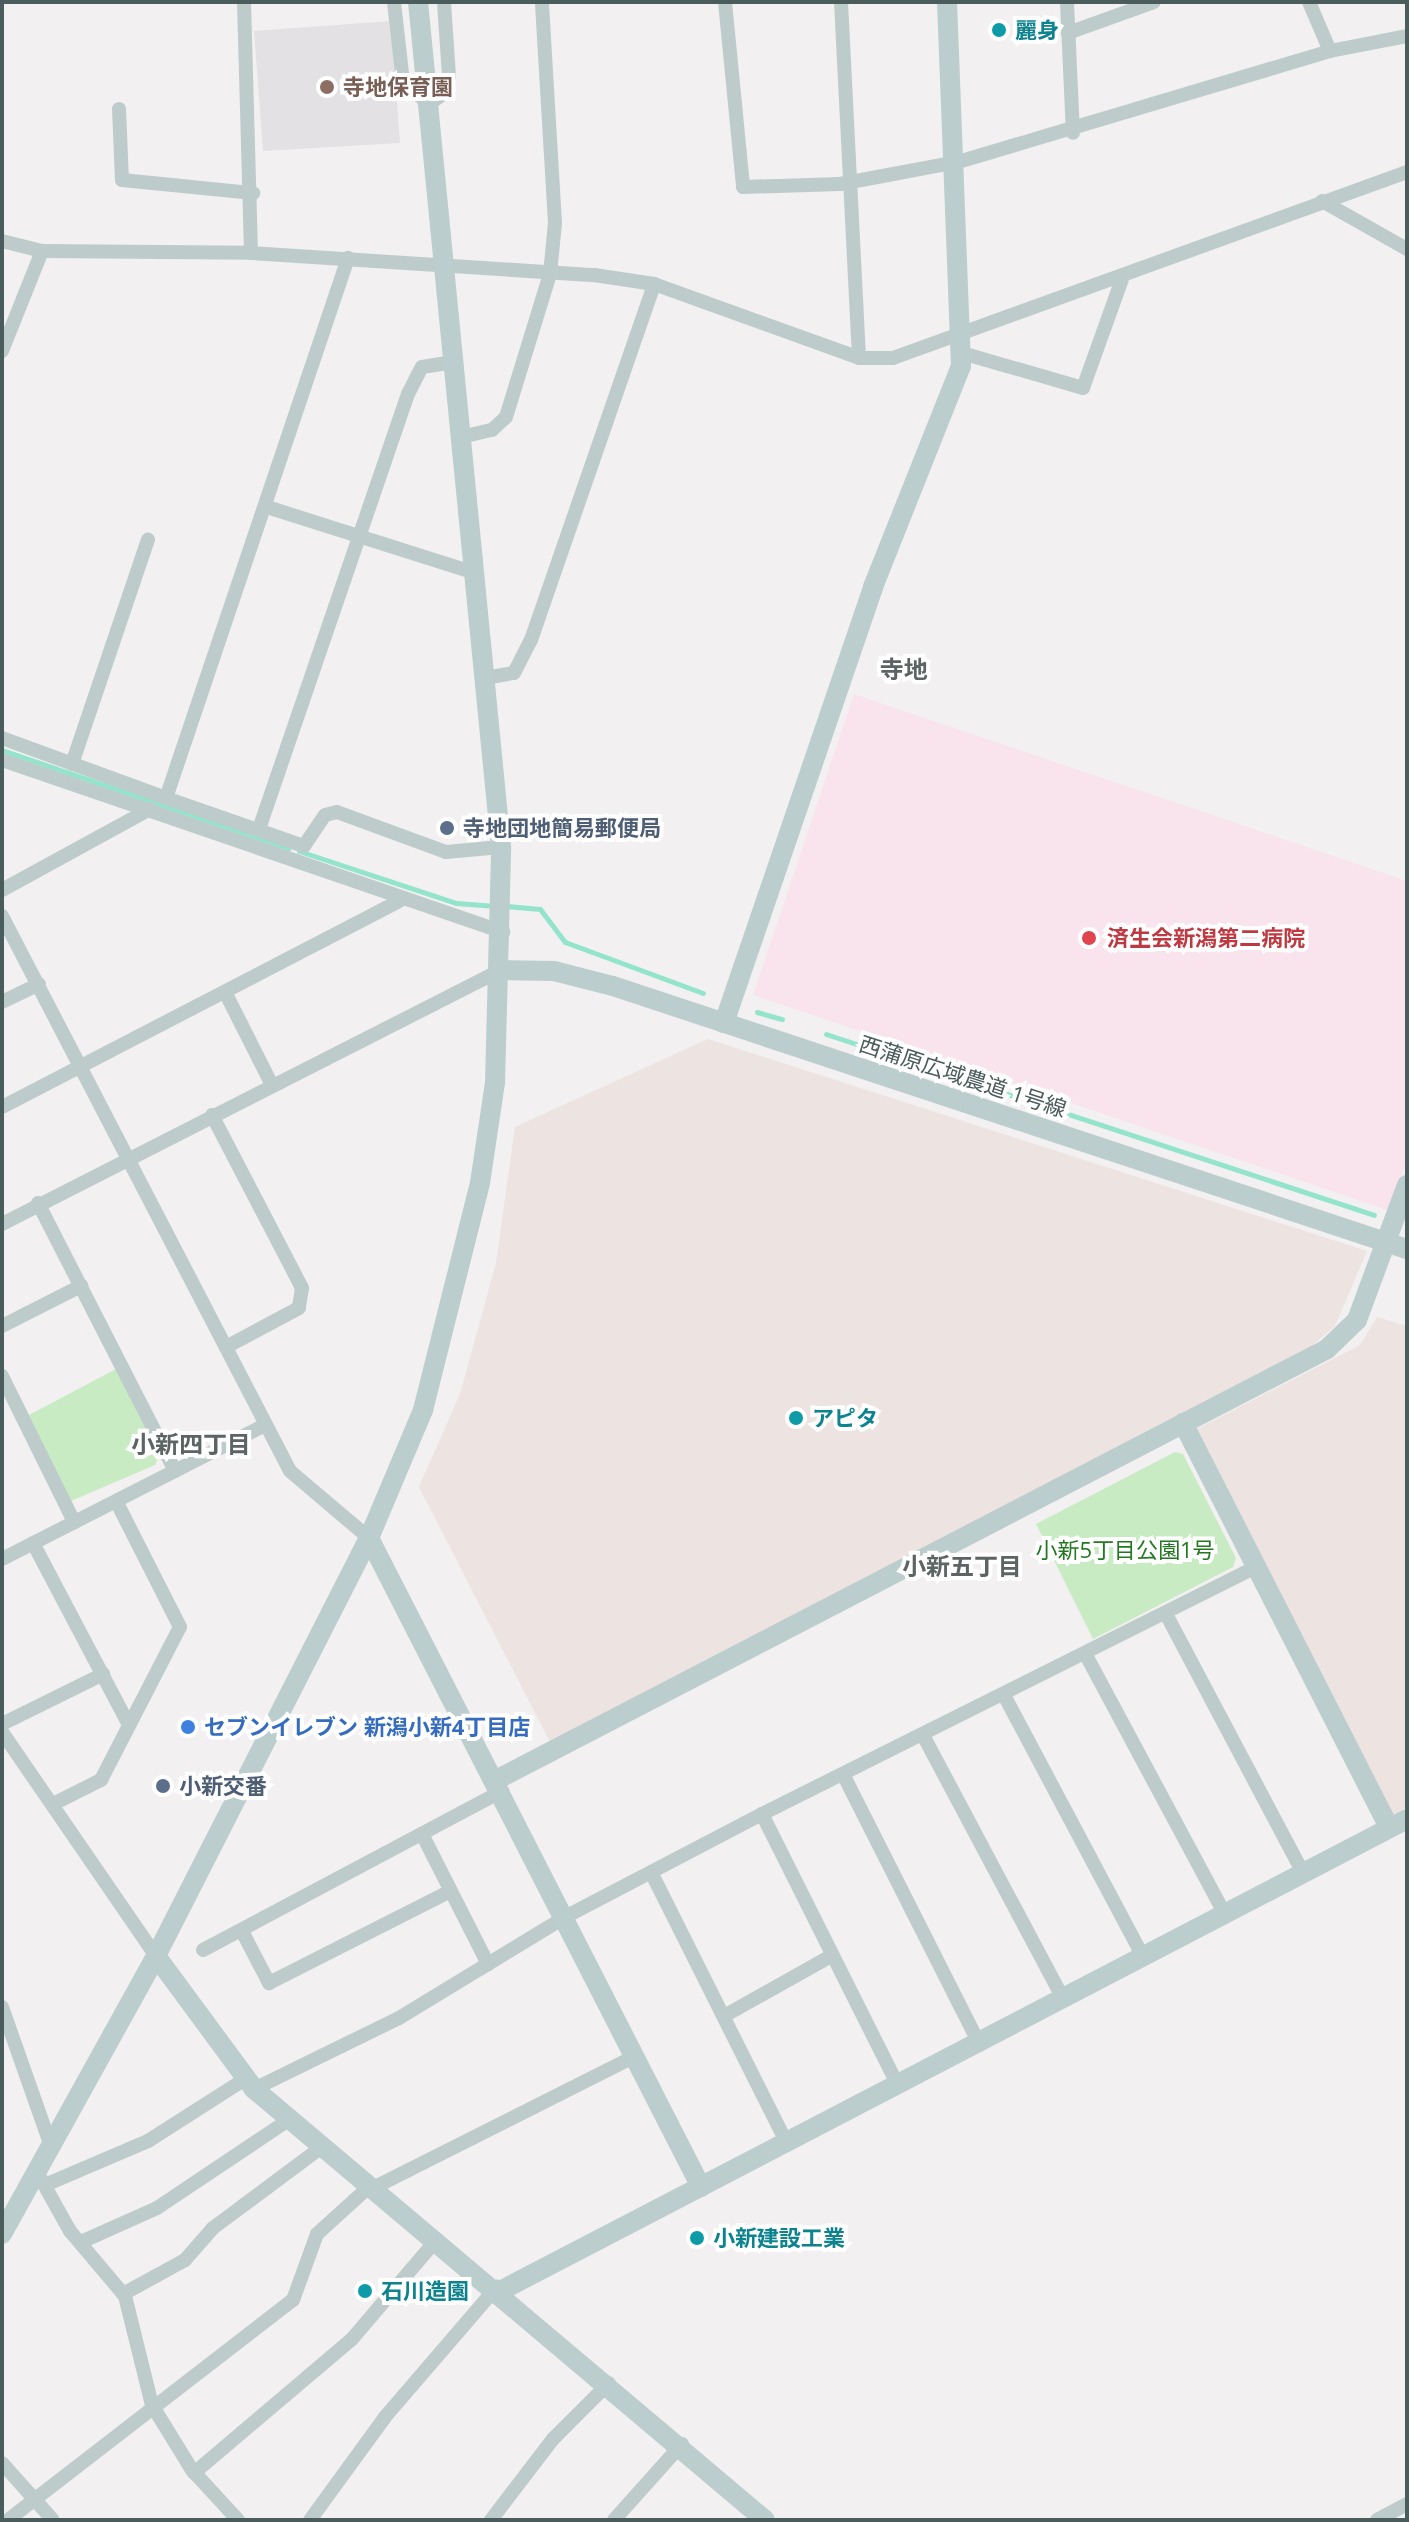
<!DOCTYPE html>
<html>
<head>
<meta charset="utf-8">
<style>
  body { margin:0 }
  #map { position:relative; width:1409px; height:2522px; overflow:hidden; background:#f2f0f1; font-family:"Open Sans","Noto Sans JP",sans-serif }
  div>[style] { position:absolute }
  .commercial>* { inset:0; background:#ede3e0 }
  .education>* { inset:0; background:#e3e1e3 }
  .medical>* { inset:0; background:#f9e4ed }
  .green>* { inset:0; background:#c9ebc3 }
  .stream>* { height:5px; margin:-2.5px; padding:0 2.5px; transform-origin:2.5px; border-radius:2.5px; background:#94e4cb }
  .street>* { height:14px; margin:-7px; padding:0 7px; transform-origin:7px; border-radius:7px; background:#bdcccb }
  .secondary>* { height:20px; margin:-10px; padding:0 10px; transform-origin:10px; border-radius:10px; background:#bbcdcd }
  .dots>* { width:22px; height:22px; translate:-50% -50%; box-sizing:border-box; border:4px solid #fff; border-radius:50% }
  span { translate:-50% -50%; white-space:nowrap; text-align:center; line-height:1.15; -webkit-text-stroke:8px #fff; paint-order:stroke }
  .culture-label { font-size:22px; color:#0d838f; font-weight:700 }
  .left { translate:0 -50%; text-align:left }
  .education-label { font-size:22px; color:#785e54; font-weight:700 }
  .service-label { font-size:22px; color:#4e5e75; font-weight:700 }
  .health-label { font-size:22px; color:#be3a42; font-weight:700 }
  .street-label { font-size:22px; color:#4a5c5b }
  .park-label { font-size:22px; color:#237820 }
  .shop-label { font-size:22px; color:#366cbe; font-weight:700 }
  .neighbourhood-label { font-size:24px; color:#5d6464; font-weight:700 }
  .frame { position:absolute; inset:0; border:4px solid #4a5c5b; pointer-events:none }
</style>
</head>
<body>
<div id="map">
  <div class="commercial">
    <i style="clip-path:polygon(708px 1039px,1367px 1251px,1335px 1326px,1307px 1350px,550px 1742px,419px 1487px,460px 1394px,496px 1263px,515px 1127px)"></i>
    <i style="clip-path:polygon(1377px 1317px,1407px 1326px,1407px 1807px,1392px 1815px,1197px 1429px,1360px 1345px)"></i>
  </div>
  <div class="education">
    <i style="clip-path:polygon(391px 21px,400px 143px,263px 151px,254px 31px)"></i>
  </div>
  <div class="medical">
    <i style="clip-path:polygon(854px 694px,1407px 881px,1407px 1159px,1390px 1211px,753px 995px)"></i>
  </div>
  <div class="green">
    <i style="clip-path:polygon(116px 1369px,159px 1456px,155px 1465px,71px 1501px,29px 1415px)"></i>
    <i style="clip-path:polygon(1175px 1452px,1183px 1454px,1236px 1558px,1233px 1567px,1093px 1639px,1036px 1524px)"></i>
  </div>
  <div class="stream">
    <i style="left:2px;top:750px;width:303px;rotate:18.9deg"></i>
    <i style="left:299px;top:851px;width:165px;rotate:18.3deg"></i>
    <i style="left:456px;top:903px;width:40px;rotate:4.3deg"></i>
    <i style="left:506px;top:906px;width:34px;rotate:5deg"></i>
    <i style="left:540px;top:909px;width:41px;rotate:52.9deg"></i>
    <i style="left:565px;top:942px;width:147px;rotate:20.3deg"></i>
    <i style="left:757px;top:1012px;width:26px;rotate:16deg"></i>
    <i style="left:826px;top:1034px;width:577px;rotate:18.28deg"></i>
  </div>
  <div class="street">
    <i style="left:244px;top:2px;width:251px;rotate:88.4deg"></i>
    <i style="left:394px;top:2px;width:81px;rotate:83.6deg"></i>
    <i style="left:403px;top:82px;width:34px;rotate:40deg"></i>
    <i style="left:429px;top:104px;width:19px;rotate:-36deg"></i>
    <i style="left:444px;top:93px;width:18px;rotate:-74deg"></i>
    <i style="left:449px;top:76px;width:74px;rotate:-93.9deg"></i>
    <i style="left:725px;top:2px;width:186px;rotate:84.4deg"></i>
    <i style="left:743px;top:187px;width:97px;rotate:-1.8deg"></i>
    <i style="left:840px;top:184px;width:120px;rotate:-10.6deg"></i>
    <i style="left:958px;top:162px;width:388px;rotate:-16.6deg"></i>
    <i style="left:1330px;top:51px;width:78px;rotate:-11deg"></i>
    <i style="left:841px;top:2px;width:356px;rotate:87.1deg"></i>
    <i style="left:1067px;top:2px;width:131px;rotate:87.4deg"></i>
    <i style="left:1309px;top:2px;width:53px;rotate:66.8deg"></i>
    <i style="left:1068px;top:33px;width:91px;rotate:-19.8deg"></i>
    <i style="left:119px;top:109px;width:71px;rotate:87.6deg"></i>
    <i style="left:122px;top:180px;width:132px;rotate:5.7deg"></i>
    <i style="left:1322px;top:201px;width:98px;rotate:29.5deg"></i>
    <i style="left:2px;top:241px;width:41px;rotate:14deg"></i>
    <i style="left:42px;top:251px;width:209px;rotate:0.5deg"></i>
    <i style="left:251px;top:253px;width:344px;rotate:3.7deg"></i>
    <i style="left:594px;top:275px;width:61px;rotate:8.5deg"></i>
    <i style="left:654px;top:284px;width:218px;rotate:19.8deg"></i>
    <i style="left:859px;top:358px;width:34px"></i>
    <i style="left:893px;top:358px;width:547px;rotate:-19.89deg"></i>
    <i style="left:2px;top:351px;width:108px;rotate:-68.2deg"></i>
    <i style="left:962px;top:353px;width:126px;rotate:16.1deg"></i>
    <i style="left:1083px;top:388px;width:116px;rotate:-70.3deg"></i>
    <i style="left:461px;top:437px;width:32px;rotate:-13deg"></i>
    <i style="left:492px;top:430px;width:19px;rotate:-43deg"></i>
    <i style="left:506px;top:417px;width:150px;rotate:-72.9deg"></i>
    <i style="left:550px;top:274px;width:51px;rotate:-84.4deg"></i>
    <i style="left:555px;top:223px;width:221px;rotate:-93.4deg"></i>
    <i style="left:267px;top:507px;width:218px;rotate:17.6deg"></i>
    <i style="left:485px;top:678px;width:29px;rotate:-10deg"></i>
    <i style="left:514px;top:673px;width:37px;rotate:-63deg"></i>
    <i style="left:531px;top:640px;width:377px;rotate:-70.9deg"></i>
    <i style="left:2px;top:738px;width:175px;rotate:20.1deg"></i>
    <i style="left:166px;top:798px;width:570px;rotate:-71.37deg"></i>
    <i style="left:2px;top:760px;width:530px;rotate:18.95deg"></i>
    <i style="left:72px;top:764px;width:237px;rotate:-71.3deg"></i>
    <i style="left:166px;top:798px;width:146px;rotate:19.2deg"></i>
    <i style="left:304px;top:846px;width:37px;rotate:-56deg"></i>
    <i style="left:325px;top:815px;width:12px;rotate:-14deg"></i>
    <i style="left:337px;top:812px;width:116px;rotate:20.2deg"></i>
    <i style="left:446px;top:852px;width:55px;rotate:-5.2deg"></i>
    <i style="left:259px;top:829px;width:460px;rotate:-71.1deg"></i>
    <i style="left:408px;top:394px;width:30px;rotate:-63deg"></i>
    <i style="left:422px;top:367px;width:32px;rotate:-9deg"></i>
    <i style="left:2px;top:890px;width:169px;rotate:-28.7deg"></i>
    <i style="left:2px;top:916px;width:625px;rotate:62.57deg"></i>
    <i style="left:290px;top:1471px;width:104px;rotate:40.3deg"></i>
    <i style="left:225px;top:992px;width:104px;rotate:63.2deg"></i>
    <i style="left:2px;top:1002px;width:41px;rotate:-25.9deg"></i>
    <i style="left:2px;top:1107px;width:448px;rotate:-27.4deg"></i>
    <i style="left:212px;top:1115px;width:195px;rotate:62.5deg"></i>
    <i style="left:302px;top:1288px;width:20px;rotate:99deg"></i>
    <i style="left:299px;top:1308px;width:83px;rotate:151.9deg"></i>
    <i style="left:38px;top:1203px;width:301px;rotate:62.9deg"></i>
    <i style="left:2px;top:1224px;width:560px;rotate:-26.98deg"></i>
    <i style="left:2px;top:1326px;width:89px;rotate:-26.9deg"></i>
    <i style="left:2px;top:1376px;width:163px;rotate:63.7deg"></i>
    <i style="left:33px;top:1543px;width:206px;rotate:62.2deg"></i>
    <i style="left:2px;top:1559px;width:295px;rotate:-27deg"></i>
    <i style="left:1166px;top:1614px;width:293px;rotate:62.1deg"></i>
    <i style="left:1087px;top:1657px;width:289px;rotate:61.8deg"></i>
    <i style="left:1005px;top:1697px;width:293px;rotate:62deg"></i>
    <i style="left:2px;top:1724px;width:113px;rotate:-26.3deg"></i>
    <i style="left:2px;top:1732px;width:272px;rotate:55.5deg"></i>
    <i style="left:924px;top:1737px;width:298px;rotate:62deg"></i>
    <i style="left:844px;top:1776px;width:301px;rotate:63.2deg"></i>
    <i style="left:53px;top:1804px;width:54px;rotate:-26.6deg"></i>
    <i style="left:101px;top:1780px;width:172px;rotate:-62.7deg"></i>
    <i style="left:180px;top:1627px;width:141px;rotate:-116.9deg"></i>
    <i style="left:762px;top:1814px;width:305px;rotate:63.4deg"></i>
    <i style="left:422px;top:1834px;width:146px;rotate:63.1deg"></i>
    <i style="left:651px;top:1872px;width:305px;rotate:63.4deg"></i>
    <i style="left:242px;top:1931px;width:59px;rotate:62.6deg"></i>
    <i style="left:269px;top:1983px;width:203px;rotate:-26.9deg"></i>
    <i style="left:203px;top:1950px;width:339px;rotate:-28deg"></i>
    <i style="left:2px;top:2007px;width:144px;rotate:70.6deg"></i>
    <i style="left:724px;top:2016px;width:123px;rotate:-29.3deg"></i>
    <i style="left:254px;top:2089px;width:161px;rotate:-26.1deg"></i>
    <i style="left:399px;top:2018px;width:194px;rotate:-31.3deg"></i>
    <i style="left:565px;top:1917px;width:222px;rotate:-27.6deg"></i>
    <i style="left:762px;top:1814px;width:550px;rotate:-26.57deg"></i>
    <i style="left:37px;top:2172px;width:68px;rotate:60.8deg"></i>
    <i style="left:70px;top:2231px;width:85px;rotate:49.8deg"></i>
    <i style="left:125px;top:2296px;width:112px;rotate:76.1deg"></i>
    <i style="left:152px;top:2405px;width:76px;rotate:58.4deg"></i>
    <i style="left:192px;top:2470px;width:68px;rotate:47.4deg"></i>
    <i style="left:45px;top:2185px;width:112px;rotate:-23.1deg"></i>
    <i style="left:148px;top:2141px;width:115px;rotate:-32.6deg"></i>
    <i style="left:373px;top:2188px;width:292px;rotate:-26.7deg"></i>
    <i style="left:81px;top:2242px;width:83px;rotate:-24.1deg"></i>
    <i style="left:157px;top:2208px;width:160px;rotate:-33.8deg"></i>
    <i style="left:123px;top:2294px;width:71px;rotate:-28.7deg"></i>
    <i style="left:185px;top:2260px;width:43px;rotate:-48.8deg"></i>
    <i style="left:213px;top:2228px;width:137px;rotate:-36.7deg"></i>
    <i style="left:2px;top:2463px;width:76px;rotate:48.2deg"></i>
    <i style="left:194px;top:2473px;width:207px;rotate:-40.3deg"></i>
    <i style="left:352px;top:2339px;width:131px;rotate:-49.6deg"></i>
    <i style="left:8px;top:2520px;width:360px;rotate:-37.7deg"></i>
    <i style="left:293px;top:2300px;width:70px;rotate:-70deg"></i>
    <i style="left:317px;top:2234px;width:72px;rotate:-42.2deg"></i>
    <i style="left:310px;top:2520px;width:127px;rotate:-53.9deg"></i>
    <i style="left:385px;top:2417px;width:172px;rotate:-49.3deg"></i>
    <i style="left:491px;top:2520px;width:102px;rotate:-52.6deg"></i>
    <i style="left:553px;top:2439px;width:79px;rotate:-45deg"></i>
    <i style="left:614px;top:2520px;width:102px;rotate:-48.2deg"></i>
    <i style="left:1377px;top:2520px;width:34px;rotate:-28deg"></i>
  </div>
  <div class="secondary">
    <i style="left:501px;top:970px;width:53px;rotate:1.1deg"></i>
    <i style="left:554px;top:971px;width:61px;rotate:14.3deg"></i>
    <i style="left:613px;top:986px;width:836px;rotate:18.33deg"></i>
    <i style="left:724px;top:1023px;width:461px;rotate:-71.1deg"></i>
    <i style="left:873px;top:587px;width:238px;rotate:-68.3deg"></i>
    <i style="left:961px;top:366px;width:364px;rotate:-92.2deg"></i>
    <i style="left:1183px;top:1423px;width:454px;rotate:63deg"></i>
    <i style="left:369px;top:1538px;width:729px;rotate:62.91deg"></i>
    <i style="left:496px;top:1780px;width:936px;rotate:-27.41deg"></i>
    <i style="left:1327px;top:1349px;width:42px;rotate:-44deg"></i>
    <i style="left:1357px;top:1320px;width:144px;rotate:-69.7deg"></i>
    <i style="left:156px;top:1956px;width:165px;rotate:53.6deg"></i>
    <i style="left:254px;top:2089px;width:668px;rotate:40.15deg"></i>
    <i style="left:2px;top:2234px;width:318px;rotate:-61deg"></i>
    <i style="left:156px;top:1956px;width:469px;rotate:-63deg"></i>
    <i style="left:369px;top:1538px;width:139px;rotate:-67.1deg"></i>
    <i style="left:423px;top:1410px;width:234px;rotate:-75.9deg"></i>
    <i style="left:480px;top:1183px;width:101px;rotate:-81.5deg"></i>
    <i style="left:495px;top:1083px;width:236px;rotate:-88.5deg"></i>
    <i style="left:501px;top:847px;width:849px;rotate:-95.61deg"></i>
    <i style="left:502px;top:2290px;width:1020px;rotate:-27.49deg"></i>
  </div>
  <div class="dots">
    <i style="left:999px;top:30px;background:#0f9aa8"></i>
    <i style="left:327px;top:87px;background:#8d6e63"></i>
    <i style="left:447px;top:828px;background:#5c6f8a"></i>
    <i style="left:1089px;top:938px;background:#e0444e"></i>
    <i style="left:796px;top:1418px;background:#0f9aa8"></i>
    <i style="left:188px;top:1727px;background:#3f7fe0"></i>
    <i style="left:163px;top:1786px;background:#5c6f8a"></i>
    <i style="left:697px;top:2238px;background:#0f9aa8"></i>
    <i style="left:365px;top:2291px;background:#0f9aa8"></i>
  </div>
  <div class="culture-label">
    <span class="left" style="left:1015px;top:30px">麗身</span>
    <span class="left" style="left:812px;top:1418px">アピタ</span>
    <span class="left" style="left:713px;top:2238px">小新建設工業</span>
    <span class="left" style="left:381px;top:2291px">石川造園</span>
  </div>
  <div class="education-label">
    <span class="left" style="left:343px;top:87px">寺地保育園</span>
  </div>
  <div class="service-label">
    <span class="left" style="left:463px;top:828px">寺地団地簡易郵便局</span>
    <span class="left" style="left:179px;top:1786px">小新交番</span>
  </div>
  <div class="health-label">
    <span class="left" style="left:1107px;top:938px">済生会新潟第二病院</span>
  </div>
  <div class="street-label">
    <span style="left:963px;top:1076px;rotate:18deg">西蒲原広域農道 1号線</span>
  </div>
  <div class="park-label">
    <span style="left:1125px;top:1550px">小新5丁目公園1号</span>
  </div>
  <div class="shop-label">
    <span class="left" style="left:204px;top:1727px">セブンイレブン 新潟小新4丁目店</span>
  </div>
  <div class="neighbourhood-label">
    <span style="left:904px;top:669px">寺地</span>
    <span style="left:191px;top:1444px">小新四丁目</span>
    <span style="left:962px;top:1566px">小新五丁目</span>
  </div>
  <div class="frame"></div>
</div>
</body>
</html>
